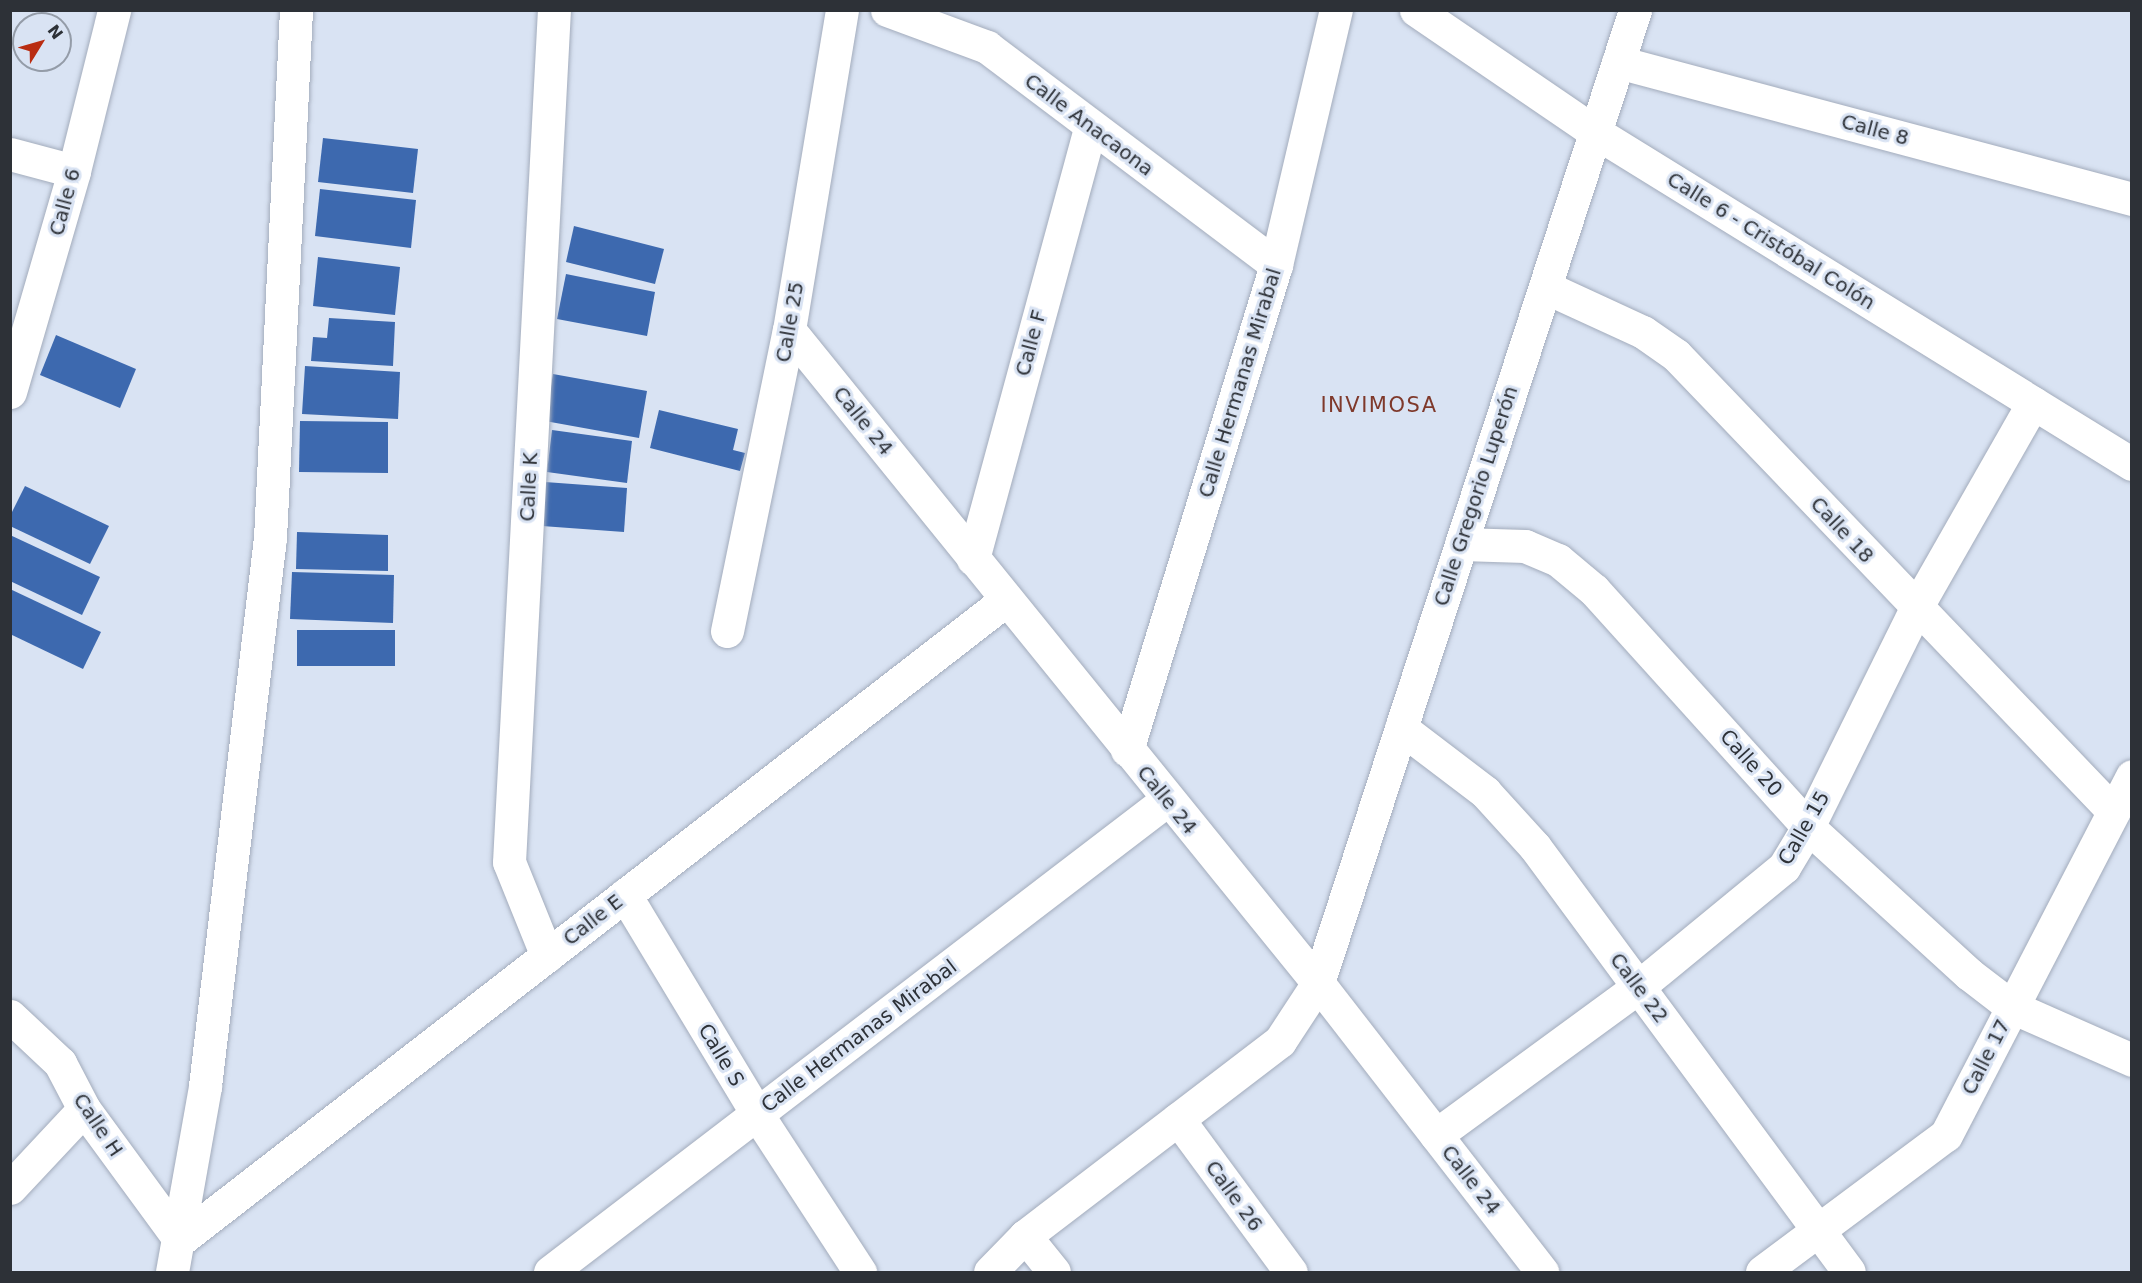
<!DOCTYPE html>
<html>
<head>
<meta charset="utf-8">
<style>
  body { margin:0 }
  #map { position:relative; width:2142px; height:1283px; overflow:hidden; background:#d9e3f3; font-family:"DejaVu Sans",sans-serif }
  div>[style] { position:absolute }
  .building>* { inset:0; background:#3d69af }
  .roads { filter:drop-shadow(0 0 2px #a3acbc) drop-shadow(0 0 2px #a3acbc) }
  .minor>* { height:33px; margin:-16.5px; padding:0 16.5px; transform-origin:16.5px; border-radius:16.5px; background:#fff }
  span { translate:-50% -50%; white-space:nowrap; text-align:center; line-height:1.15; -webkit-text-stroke:6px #d9e3f3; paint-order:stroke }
  .street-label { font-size:20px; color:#2d3137 }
  .neighbourhood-label { font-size:21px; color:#7f392b; letter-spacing:1.5px }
  .frame { position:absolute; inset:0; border:12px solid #2d3137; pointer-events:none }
  .north { position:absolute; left:12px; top:12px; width:60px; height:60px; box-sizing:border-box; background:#d9e3f3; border:2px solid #949ca8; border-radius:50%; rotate:53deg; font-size:16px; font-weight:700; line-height:24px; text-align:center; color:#2d3137 }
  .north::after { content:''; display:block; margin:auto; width:21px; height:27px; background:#b92d12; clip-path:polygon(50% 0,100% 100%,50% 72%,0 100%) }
</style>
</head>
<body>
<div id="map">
  <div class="building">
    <i style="clip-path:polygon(323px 138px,418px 149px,413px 193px,318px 182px)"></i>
    <i style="clip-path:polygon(320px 189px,416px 200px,411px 248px,315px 236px)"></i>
    <i style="clip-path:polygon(574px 226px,664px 249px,655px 284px,566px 262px)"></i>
    <i style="clip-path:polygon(318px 257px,400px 267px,395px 315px,313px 306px)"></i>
    <i style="clip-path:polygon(566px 274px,655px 292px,647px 336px,557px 319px)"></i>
    <i style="clip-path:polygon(329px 318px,395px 322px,393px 366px,311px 361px,313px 337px,327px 338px)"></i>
    <i style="clip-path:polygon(56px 335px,136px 369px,120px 408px,40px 375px)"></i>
    <i style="clip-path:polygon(305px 366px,400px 372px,398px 419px,302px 414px)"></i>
    <i style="clip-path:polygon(553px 374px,647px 391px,639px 438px,545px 421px)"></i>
    <i style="clip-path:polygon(659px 410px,738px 429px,733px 450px,745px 453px,740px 471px,650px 448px)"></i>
    <i style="clip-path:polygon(300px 421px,388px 422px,388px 473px,299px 472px)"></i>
    <i style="clip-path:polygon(552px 430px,632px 441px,627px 483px,547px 472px)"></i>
    <i style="clip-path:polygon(545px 482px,627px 488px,624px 532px,542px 526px)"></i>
    <i style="clip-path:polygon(25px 486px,109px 526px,90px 564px,10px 526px,10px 516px)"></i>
    <i style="clip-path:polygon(297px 532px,388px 535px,388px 571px,296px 569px)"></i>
    <i style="clip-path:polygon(10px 535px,100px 577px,82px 615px,10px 581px)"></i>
    <i style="clip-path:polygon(292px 572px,394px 575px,393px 623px,290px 619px)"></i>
    <i style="clip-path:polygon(10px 589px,101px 632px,83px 669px,10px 634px)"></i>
    <i style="clip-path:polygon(297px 630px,395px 630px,395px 666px,297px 666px)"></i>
  </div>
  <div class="roads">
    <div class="minor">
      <i style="left:887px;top:10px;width:107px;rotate:20.3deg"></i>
      <i style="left:987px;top:47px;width:362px;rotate:37deg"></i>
      <i style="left:1416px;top:10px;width:217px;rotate:34.3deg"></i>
      <i style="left:1595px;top:132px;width:631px;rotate:31.73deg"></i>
      <i style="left:1618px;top:62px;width:532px;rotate:14.92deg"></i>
      <i style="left:10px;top:154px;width:66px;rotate:14.9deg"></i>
      <i style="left:1545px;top:287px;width:108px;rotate:24.7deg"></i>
      <i style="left:1643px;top:332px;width:40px;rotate:34.9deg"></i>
      <i style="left:1676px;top:355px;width:632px;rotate:46.22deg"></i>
      <i style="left:789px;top:330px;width:840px;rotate:50.99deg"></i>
      <i style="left:1318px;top:983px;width:366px;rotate:52.2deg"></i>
      <i style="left:10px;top:392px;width:230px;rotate:-73.8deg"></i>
      <i style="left:74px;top:171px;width:166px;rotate:-76deg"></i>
      <i style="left:1461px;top:544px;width:64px;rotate:1.8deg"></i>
      <i style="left:1525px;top:546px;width:36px;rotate:23deg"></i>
      <i style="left:1558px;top:560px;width:47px;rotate:39.8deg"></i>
      <i style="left:1594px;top:590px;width:319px;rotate:47.9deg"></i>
      <i style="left:1808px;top:827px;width:218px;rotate:42.4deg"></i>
      <i style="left:1969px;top:974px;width:54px;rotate:37.5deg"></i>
      <i style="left:2012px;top:1007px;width:131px;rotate:23.8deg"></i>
      <i style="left:973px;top:559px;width:448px;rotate:-74.8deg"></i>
      <i style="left:727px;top:631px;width:307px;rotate:-78.4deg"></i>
      <i style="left:789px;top:330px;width:324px;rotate:-80.6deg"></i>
      <i style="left:1401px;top:728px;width:106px;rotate:37.3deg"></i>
      <i style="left:1485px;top:792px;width:74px;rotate:47.7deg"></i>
      <i style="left:1535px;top:847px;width:528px;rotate:53.54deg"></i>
      <i style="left:1127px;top:750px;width:507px;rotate:-72.92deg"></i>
      <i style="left:1276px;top:265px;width:262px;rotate:-76.8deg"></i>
      <i style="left:625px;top:895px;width:256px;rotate:58.9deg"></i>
      <i style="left:757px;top:1114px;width:189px;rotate:56.9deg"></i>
      <i style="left:547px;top:956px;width:101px;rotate:-112deg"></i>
      <i style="left:509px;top:862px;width:853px;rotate:-86.98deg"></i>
      <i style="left:10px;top:1016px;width:69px;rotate:43.2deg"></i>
      <i style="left:60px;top:1063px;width:52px;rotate:62.4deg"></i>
      <i style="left:84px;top:1109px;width:162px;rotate:53.8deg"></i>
      <i style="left:180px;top:1240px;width:1045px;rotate:-37.77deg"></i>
      <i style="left:1178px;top:1119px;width:190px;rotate:53.6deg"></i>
      <i style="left:1436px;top:1135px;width:250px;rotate:-36.2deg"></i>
      <i style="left:1638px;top:987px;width:189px;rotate:-39.4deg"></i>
      <i style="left:1784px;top:867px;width:47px;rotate:-59deg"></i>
      <i style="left:1808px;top:827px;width:244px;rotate:-63.7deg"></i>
      <i style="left:1916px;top:608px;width:236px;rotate:-60.3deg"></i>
      <i style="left:10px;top:1188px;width:108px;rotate:-46.9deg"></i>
      <i style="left:1025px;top:1236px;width:46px;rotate:51.1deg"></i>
      <i style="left:172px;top:1272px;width:189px;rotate:-79.9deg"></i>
      <i style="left:205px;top:1086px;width:552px;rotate:-83.24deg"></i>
      <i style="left:270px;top:538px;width:529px;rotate:-87.18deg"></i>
      <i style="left:550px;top:1272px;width:777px;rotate:-37.42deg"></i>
      <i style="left:990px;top:1272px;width:50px;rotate:-45.8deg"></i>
      <i style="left:1025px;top:1236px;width:321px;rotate:-37.4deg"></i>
      <i style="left:1280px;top:1041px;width:69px;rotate:-56.8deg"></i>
      <i style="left:1318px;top:983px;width:1023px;rotate:-71.95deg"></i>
      <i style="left:1762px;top:1272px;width:229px;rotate:-36.7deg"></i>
      <i style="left:1946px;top:1135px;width:404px;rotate:-62.6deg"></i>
    </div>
  </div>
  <div class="street-label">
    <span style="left:1089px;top:125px;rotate:37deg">Calle Anacaona</span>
    <span style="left:1875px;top:130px;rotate:15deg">Calle 8</span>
    <span style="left:65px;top:202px;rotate:-75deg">Calle 6</span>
    <span style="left:1771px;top:241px;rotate:32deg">Calle 6 - Cristóbal Colón</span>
    <span style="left:790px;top:322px;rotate:-80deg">Calle 25</span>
    <span style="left:1031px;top:343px;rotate:-75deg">Calle F</span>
    <span style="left:1240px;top:383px;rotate:-73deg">Calle Hermanas Mirabal</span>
    <span style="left:863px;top:421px;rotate:51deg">Calle 24</span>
    <span style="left:529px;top:487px;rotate:-87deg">Calle K</span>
    <span style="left:1476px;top:496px;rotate:-72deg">Calle Gregorio Luperón</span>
    <span style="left:1842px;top:530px;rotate:47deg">Calle 18</span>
    <span style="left:1751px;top:763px;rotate:48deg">Calle 20</span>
    <span style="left:1167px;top:800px;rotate:51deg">Calle 24</span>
    <span style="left:1804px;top:828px;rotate:-60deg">Calle 15</span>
    <span style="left:593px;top:920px;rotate:-38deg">Calle E</span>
    <span style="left:1639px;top:988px;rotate:53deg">Calle 22</span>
    <span style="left:859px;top:1036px;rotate:-37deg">Calle Hermanas Mirabal</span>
    <span style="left:721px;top:1055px;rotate:59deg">Calle S</span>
    <span style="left:1986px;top:1057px;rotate:-63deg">Calle 17</span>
    <span style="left:98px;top:1125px;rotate:56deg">Calle H</span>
    <span style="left:1471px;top:1180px;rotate:52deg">Calle 24</span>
    <span style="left:1234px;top:1196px;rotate:54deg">Calle 26</span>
  </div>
  <div class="neighbourhood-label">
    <span style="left:1379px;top:405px">INVIMOSA</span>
  </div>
  <div class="frame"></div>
  <div class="north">N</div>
</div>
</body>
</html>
